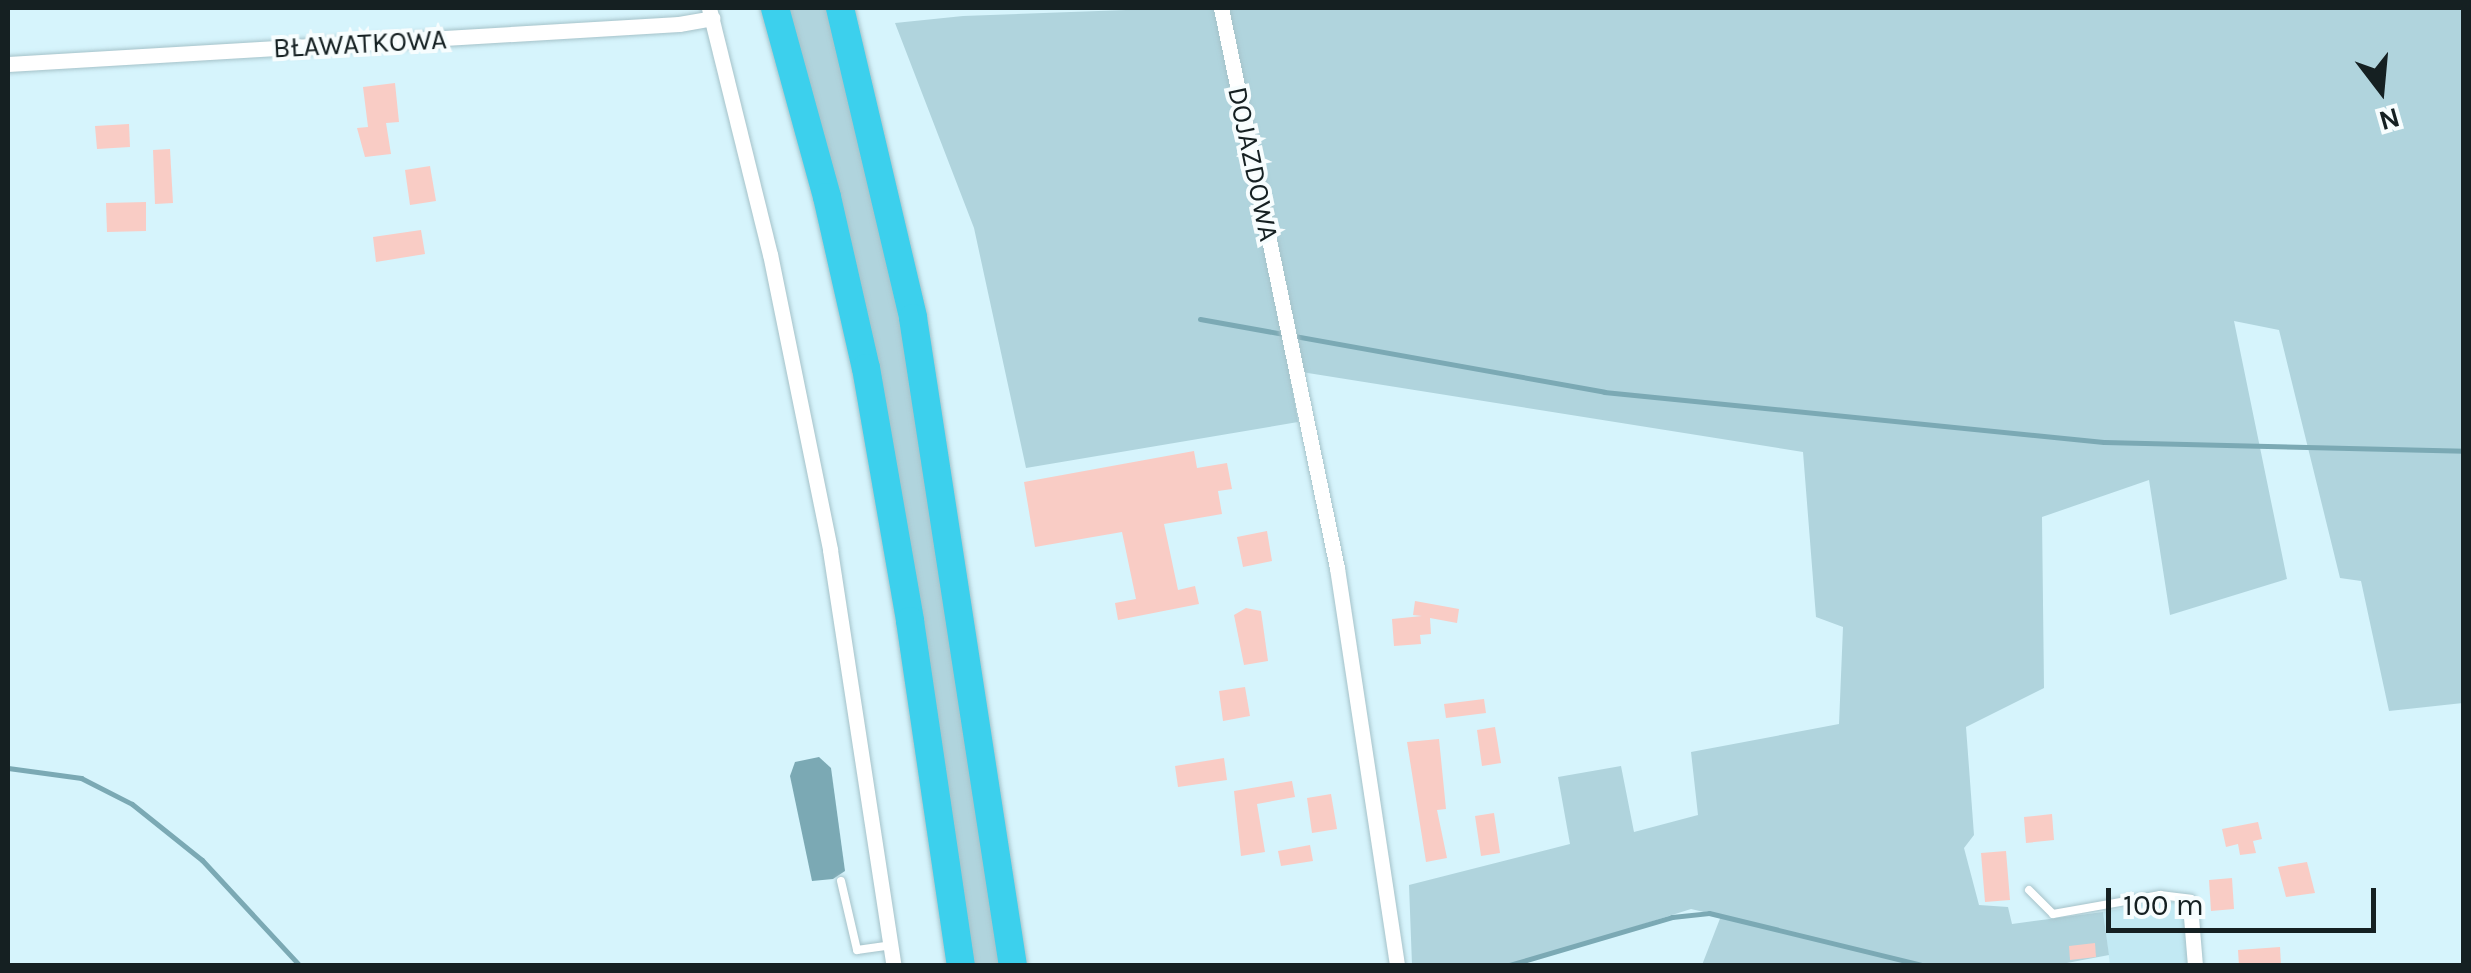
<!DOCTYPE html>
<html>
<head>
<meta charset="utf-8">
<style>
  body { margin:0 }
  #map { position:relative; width:2471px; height:973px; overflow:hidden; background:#d6f4fc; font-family:Karla,sans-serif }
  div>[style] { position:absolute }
  .built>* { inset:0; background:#c2e9f3 }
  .green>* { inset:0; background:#b0d4dd }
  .water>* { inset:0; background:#7ba9b4 }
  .stream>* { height:5px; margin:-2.5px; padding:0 2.5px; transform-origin:2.5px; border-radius:2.5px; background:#7ba9b4 }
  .building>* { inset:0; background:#f9ccc5 }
  .path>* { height:4px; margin-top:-2px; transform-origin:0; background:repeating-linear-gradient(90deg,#8ea5aa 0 5px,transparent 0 13px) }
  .roads { filter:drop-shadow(0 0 2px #a5c2c9) drop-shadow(0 0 2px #a5c2c9) }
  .service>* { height:8px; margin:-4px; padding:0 4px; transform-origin:4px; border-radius:4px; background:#fff }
  .minor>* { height:15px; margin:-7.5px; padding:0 7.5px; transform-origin:7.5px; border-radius:7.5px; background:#fff }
  .motorway>* { height:28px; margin:-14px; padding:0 14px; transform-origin:14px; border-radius:14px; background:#3cd0ed }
  span { translate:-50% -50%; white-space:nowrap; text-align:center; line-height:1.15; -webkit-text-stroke:8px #f7fdfe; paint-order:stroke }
  .street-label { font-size:28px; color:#152022 }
  .frame { position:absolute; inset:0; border:10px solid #152022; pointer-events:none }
  .north { position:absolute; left:2331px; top:40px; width:100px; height:100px; -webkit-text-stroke:8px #f7fdfe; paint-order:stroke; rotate:164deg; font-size:28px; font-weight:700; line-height:40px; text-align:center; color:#152022 }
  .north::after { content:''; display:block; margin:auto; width:35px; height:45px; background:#152022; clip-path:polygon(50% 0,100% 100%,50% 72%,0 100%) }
  .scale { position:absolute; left:2106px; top:888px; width:270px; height:45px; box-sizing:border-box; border:5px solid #152022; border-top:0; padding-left:12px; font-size:30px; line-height:35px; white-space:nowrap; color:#152022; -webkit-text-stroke:8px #f7fdfe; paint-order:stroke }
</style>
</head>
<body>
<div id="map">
  <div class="built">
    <i style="clip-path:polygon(2163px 901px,2183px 903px,2191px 965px,2110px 965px,2103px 912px)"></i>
  </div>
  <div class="green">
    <i style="clip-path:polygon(788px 8px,828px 8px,907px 354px,1003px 965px,971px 965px)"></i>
    <i style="clip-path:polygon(1181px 8px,2463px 8px,2463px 703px,2389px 711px,2361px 581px,2340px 578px,2279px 330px,2234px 321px,2287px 579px,2170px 615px,2149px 480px,2042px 517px,2044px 688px,1966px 727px,1974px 835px,1964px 848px,1979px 905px,2008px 907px,2012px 924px,2103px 912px,2109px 955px,2051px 966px,1702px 965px,1721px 916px,1691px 909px,1514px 965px,1412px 965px,1409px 885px,1570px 844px,1558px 777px,1621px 766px,1634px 832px,1698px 815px,1691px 752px,1839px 724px,1843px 627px,1816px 617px,1803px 452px,1289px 370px,1298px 422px,1026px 468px,974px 228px,895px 23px,963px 16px)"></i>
  </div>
  <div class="water">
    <i style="clip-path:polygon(819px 757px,831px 768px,845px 871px,833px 879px,812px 881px,790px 776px,795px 762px)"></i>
  </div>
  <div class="stream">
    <i style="left:1200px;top:319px;width:411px;rotate:10.2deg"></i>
    <i style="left:1604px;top:392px;width:502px;rotate:5.71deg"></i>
    <i style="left:2104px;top:442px;width:360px;rotate:1.4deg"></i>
    <i style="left:8px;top:768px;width:74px;rotate:7.8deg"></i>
    <i style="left:81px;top:778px;width:57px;rotate:27deg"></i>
    <i style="left:132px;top:804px;width:90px;rotate:38.7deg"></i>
    <i style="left:202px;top:860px;width:144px;rotate:47.2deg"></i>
    <i style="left:1506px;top:966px;width:173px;rotate:-16.4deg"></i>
    <i style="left:1672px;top:917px;width:37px;rotate:-6deg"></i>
    <i style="left:1709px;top:913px;width:223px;rotate:13.7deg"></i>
  </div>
  <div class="building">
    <i style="clip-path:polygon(395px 83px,399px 122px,386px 123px,391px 154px,365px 157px,357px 128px,368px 127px,363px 87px)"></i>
    <i style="clip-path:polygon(129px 124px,130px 147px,97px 149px,95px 126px)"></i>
    <i style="clip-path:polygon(170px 149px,173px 203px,155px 204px,153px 150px)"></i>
    <i style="clip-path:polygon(430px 166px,436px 201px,410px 205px,405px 170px)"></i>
    <i style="clip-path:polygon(146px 202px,146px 231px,107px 232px,106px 203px)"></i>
    <i style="clip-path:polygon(421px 230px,425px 254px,376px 262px,373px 237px)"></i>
    <i style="clip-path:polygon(1194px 451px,1197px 468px,1227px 463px,1232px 489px,1218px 491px,1222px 514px,1164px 524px,1178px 590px,1195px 586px,1199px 604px,1118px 620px,1115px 603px,1136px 599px,1122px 532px,1035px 547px,1024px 482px)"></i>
    <i style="clip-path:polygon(1267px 531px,1272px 561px,1243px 567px,1237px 537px)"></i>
    <i style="clip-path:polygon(1415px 601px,1459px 609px,1457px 623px,1430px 618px,1431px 634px,1420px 635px,1421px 644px,1394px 646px,1392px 619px,1422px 616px,1413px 615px)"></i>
    <i style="clip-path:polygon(1246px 608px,1261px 611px,1268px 661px,1244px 665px,1234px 615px)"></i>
    <i style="clip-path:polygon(1245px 687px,1250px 716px,1223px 721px,1219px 691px)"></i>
    <i style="clip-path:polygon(1484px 699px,1486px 713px,1446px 718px,1444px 704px)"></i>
    <i style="clip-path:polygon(1495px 727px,1501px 763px,1482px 766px,1477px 730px)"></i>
    <i style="clip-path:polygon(1439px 739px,1446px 809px,1437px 810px,1447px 858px,1426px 862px,1407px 742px)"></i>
    <i style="clip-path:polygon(1224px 758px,1227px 780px,1178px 787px,1175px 766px)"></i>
    <i style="clip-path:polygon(1292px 781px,1295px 797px,1257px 804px,1265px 852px,1241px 856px,1234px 791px)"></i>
    <i style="clip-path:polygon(1331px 794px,1337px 829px,1312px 833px,1307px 798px)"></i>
    <i style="clip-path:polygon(1494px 813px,1500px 853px,1481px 856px,1475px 816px)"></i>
    <i style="clip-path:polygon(2052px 814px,2054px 840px,2026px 843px,2024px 817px)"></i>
    <i style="clip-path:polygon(2258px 822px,2262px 839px,2253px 841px,2256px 853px,2240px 855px,2238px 844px,2226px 847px,2222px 829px)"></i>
    <i style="clip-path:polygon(1310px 845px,1313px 861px,1281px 866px,1278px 851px)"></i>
    <i style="clip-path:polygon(2006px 851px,2010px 900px,1985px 902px,1981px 853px)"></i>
    <i style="clip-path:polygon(2307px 862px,2315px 893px,2286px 897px,2278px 867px)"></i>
    <i style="clip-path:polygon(2232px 878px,2234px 909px,2211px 911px,2209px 880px)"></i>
    <i style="clip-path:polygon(2095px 943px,2096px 957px,2070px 960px,2069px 946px)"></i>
    <i style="clip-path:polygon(2280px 947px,2281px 966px,2239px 966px,2238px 950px)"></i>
  </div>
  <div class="path">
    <i style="left:946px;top:8px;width:68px"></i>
  </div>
  <div class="roads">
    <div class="service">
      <i style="left:841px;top:881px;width:71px;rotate:76.9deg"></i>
      <i style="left:857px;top:950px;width:34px;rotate:-8deg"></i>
      <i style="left:2029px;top:890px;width:34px;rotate:45deg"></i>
      <i style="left:2053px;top:914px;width:109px;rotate:-10.1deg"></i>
      <i style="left:2160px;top:895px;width:31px;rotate:7deg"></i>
      <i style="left:2191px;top:899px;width:17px;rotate:90deg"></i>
    </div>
    <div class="minor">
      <i style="left:709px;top:8px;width:253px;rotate:76.1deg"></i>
      <i style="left:770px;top:254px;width:302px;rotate:78.5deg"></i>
      <i style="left:830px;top:550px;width:421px;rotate:81.3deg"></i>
      <i style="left:1221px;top:8px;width:572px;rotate:78.3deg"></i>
      <i style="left:1337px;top:568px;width:402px;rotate:81.4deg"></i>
      <i style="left:8px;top:64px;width:672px;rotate:-3.41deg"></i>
      <i style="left:679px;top:24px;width:34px;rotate:-10deg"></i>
      <i style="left:2191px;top:917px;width:49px;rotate:85.3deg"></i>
    </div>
    <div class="motorway">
      <i style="left:775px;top:8px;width:196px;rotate:74.6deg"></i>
      <i style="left:827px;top:197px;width:175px;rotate:77.2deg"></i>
      <i style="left:866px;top:368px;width:257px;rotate:80.1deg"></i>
      <i style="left:910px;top:621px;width:349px;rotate:81.6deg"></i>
      <i style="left:840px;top:8px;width:318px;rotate:76.7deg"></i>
      <i style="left:913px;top:318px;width:656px;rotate:81.23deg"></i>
    </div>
  </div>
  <div class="street-label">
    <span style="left:360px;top:44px;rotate:-3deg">BŁAWATKOWA</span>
    <span style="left:1253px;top:164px;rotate:78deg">DOJAZDOWA</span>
  </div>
  <div class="frame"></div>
  <div class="north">N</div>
  <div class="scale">100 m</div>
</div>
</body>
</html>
